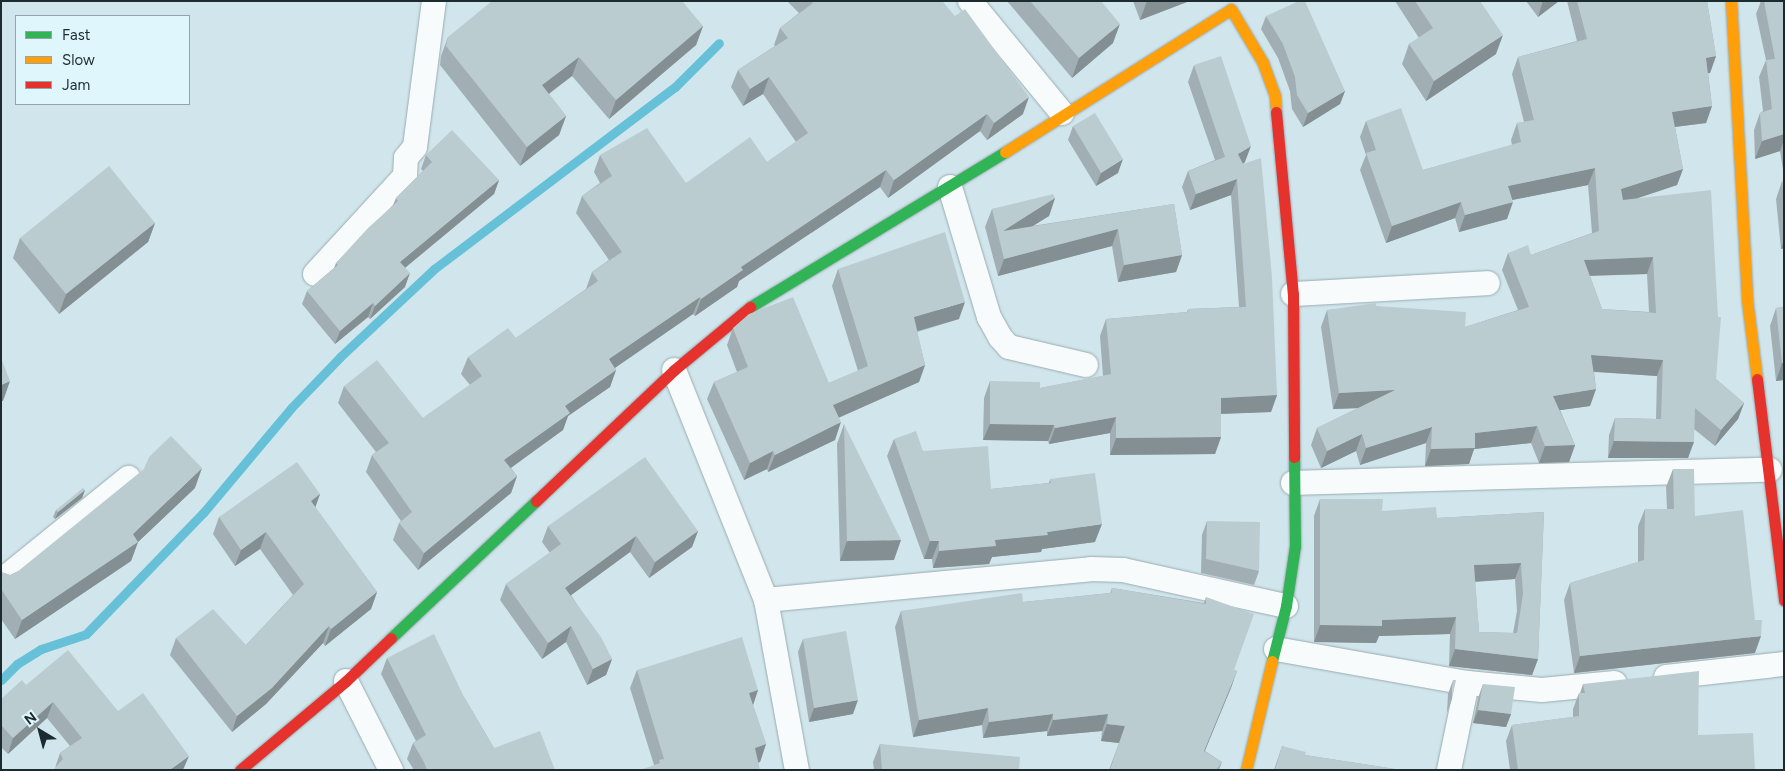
<!DOCTYPE html>
<html>
<head>
<meta charset="utf-8">
<style>
  body { margin:0 }
  #map { position:relative; width:1785px; height:771px; overflow:hidden; background:#d0e6ec; font-family:Figtree,sans-serif }
  div>[style] { position:absolute }
  .stream>* { height:9px; margin:-4.5px; padding:0 4.5px; transform-origin:4.5px; border-radius:4.5px; background:#66c1d8 }
  .roads { filter:drop-shadow(0 0 1px #9aabb0) drop-shadow(0 0 1px #9aabb0) }
  .street>* { height:24px; margin:-12px; padding:0 12px; transform-origin:12px; border-radius:12px; background:#f8fbfc }
  .fast>* { height:11px; margin:-5.5px; padding:0 5.5px; transform-origin:5.5px; border-radius:5.5px; background:#30b455 }
  .slow>* { height:11px; margin:-5.5px; padding:0 5.5px; transform-origin:5.5px; border-radius:5.5px; background:#ff9f0a }
  .jam>* { height:11px; margin:-5.5px; padding:0 5.5px; transform-origin:5.5px; border-radius:5.5px; background:#e5322d }
  .wall>* { inset:0; background:#a1afb4 }
  .shaded-wall>* { inset:0; background:#838f92 }
  .building>* { inset:0; background:#bbccd1 }
  span { translate:-50% -50%; white-space:nowrap; text-align:center; line-height:1.15; -webkit-text-stroke:5px #dff6fd; paint-order:stroke }
  .frame { position:absolute; inset:0; border:2px solid #1c2b2f; pointer-events:none }
  .legend { position:absolute; left:15px; top:15px; width:175px; height:90px; box-sizing:border-box; background:#dff6fd; border:1px solid #91a5ab; margin:0; padding:6px 9px; list-style:none; font-size:15px; color:#1c2b2f }
  .legend li { display:flex; align-items:center; gap:10px; height:25px }
  .legend b { width:25px; border:1px solid #91a5ab }
  .north { position:absolute; left:15px; top:706px; width:50px; height:50px; -webkit-text-stroke:4px #dff6fd; paint-order:stroke; rotate:323deg; font-size:14px; font-weight:700; line-height:20px; text-align:center; color:#1c2b2f }
  .north::after { content:''; display:block; margin:auto; width:18px; height:22px; background:#1c2b2f; clip-path:polygon(50% 0,100% 100%,50% 72%,0 100%) }
</style>
</head>
<body>
<div id="map">
  <div class="stream">
    <i style="left:1px;top:680px;width:23px;rotate:-45deg"></i>
    <i style="left:17px;top:664px;width:28px;rotate:-32deg"></i>
    <i style="left:41px;top:649px;width:47px;rotate:-18.4deg"></i>
    <i style="left:86px;top:634px;width:168px;rotate:-46deg"></i>
    <i style="left:203px;top:513px;width:137px;rotate:-50deg"></i>
    <i style="left:291px;top:408px;width:71px;rotate:-46.1deg"></i>
    <i style="left:340px;top:357px;width:129px;rotate:-43.1deg"></i>
    <i style="left:434px;top:269px;width:302px;rotate:-37.1deg"></i>
    <i style="left:675px;top:87px;width:62px;rotate:-45deg"></i>
  </div>
  <div class="roads">
    <div class="street">
      <i style="left:970px;top:1px;width:145px;rotate:50.6deg"></i>
      <i style="left:950px;top:187px;width:136px;rotate:73.3deg"></i>
      <i style="left:989px;top:317px;width:23px;rotate:61deg"></i>
      <i style="left:1000px;top:337px;width:13px;rotate:48deg"></i>
      <i style="left:1009px;top:347px;width:79px;rotate:13.2deg"></i>
      <i style="left:315px;top:274px;width:133px;rotate:-47.4deg"></i>
      <i style="left:405px;top:176px;width:18px;rotate:-87deg"></i>
      <i style="left:406px;top:158px;width:14px;rotate:-51deg"></i>
      <i style="left:415px;top:147px;width:147px;rotate:-82.6deg"></i>
      <i style="left:1293px;top:294px;width:195px;rotate:-3.2deg"></i>
      <i style="left:674px;top:370px;width:248px;rotate:68.2deg"></i>
      <i style="left:766px;top:600px;width:173px;rotate:79.7deg"></i>
      <i style="left:1293px;top:483px;width:477px;rotate:-1.6deg"></i>
      <i style="left:1px;top:581px;width:164px;rotate:-39deg"></i>
      <i style="left:766px;top:600px;width:326px;rotate:-5.4deg"></i>
      <i style="left:1091px;top:569px;width:32px;rotate:2deg"></i>
      <i style="left:1123px;top:570px;width:167px;rotate:12.5deg"></i>
      <i style="left:1276px;top:649px;width:194px;rotate:10.1deg"></i>
      <i style="left:1467px;top:683px;width:75px;rotate:5.3deg"></i>
      <i style="left:1542px;top:690px;width:73px;rotate:-5.5deg"></i>
      <i style="left:1666px;top:677px;width:119px;rotate:-6.3deg"></i>
      <i style="left:346px;top:681px;width:100px;rotate:63.2deg"></i>
      <i style="left:1449px;top:770px;width:89px;rotate:-78.3deg"></i>
    </div>
    <div class="fast">
      <i style="left:750px;top:307px;width:298px;rotate:-31.3deg"></i>
      <i style="left:391px;top:638px;width:199px;rotate:-43.4deg"></i>
      <i style="left:1272px;top:661px;width:57px;rotate:-75.7deg"></i>
      <i style="left:1286px;top:606px;width:61px;rotate:-81.5deg"></i>
      <i style="left:1295px;top:546px;width:89px;rotate:-90.6deg"></i>
    </div>
    <div class="slow">
      <i style="left:1731px;top:1px;width:299px;rotate:86.9deg"></i>
      <i style="left:1747px;top:300px;width:80px;rotate:82.8deg"></i>
      <i style="left:1005px;top:152px;width:267px;rotate:-32.3deg"></i>
      <i style="left:1231px;top:9px;width:63px;rotate:59.3deg"></i>
      <i style="left:1263px;top:63px;width:35px;rotate:70deg"></i>
      <i style="left:1275px;top:96px;width:16px;rotate:86deg"></i>
      <i style="left:1246px;top:770px;width:112px;rotate:-76.6deg"></i>
    </div>
    <div class="jam">
      <i style="left:1276px;top:112px;width:183px;rotate:84.7deg"></i>
      <i style="left:1293px;top:294px;width:163px;rotate:89.6deg"></i>
      <i style="left:1757px;top:379px;width:223px;rotate:83deg"></i>
      <i style="left:536px;top:501px;width:190px;rotate:-43.5deg"></i>
      <i style="left:674px;top:370px;width:99px;rotate:-39.7deg"></i>
      <i style="left:240px;top:770px;width:138px;rotate:-40deg"></i>
      <i style="left:346px;top:681px;width:62px;rotate:-43.7deg"></i>
    </div>
  </div>
  <div class="wall">
    <i style="clip-path:polygon(788px 1px,942px 1px,1023px 114px,987px 140px,980px 131px,888px 198px,880px 187px,739px 281px,737px 287px,695px 316px,693px 314px,615px 368px,616px 370px,610px 387px,568px 416px,563px 430px,511px 468px,517px 476px,511px 493px,418px 570px,393px 540px,399px 523px,401px 521px,366px 472px,372px 455px,376px 452px,338px 403px,344px 386px,423px 418px,470px 385px,461px 374px,468px 357px,516px 338px,586px 289px,592px 272px,609px 260px,576px 213px,582px 196px,600px 183px,594px 172px,600px 155px,686px 183px,767px 162px,796px 142px,763px 94px,743px 106px,731px 87px,738px 70px,775px 46px,774px 45px,780px 28px,799px 13px,788px 2px)"></i>
    <i style="clip-path:polygon(1007px 1px,1101px 1px,1113px 43px,1072px 78px)"></i>
    <i style="clip-path:polygon(1133px 1px,1187px 1px,1187px 2px,1140px 20px)"></i>
    <i style="clip-path:polygon(1395px 1px,1480px 1px,1496px 54px,1426px 101px,1402px 64px,1409px 44px,1419px 38px)"></i>
    <i style="clip-path:polygon(1526px 1px,1559px 1px,1538px 17px)"></i>
    <i style="clip-path:polygon(evenodd,1567px 1px,1707px 1px,1716px 56px,1710px 73px,1708px 73px,1712px 106px,1706px 123px,1675px 127px,1683px 169px,1677px 185px,1638px 198px,1716px 379px,1744px 403px,1738px 419px,1715px 446px,1694px 429px,1688px 458px,1608px 458px,1609px 435px,1615px 418px,1656px 419px,1657px 376px,1594px 372px,1596px 389px,1590px 406px,1560px 410px,1575px 445px,1569px 462px,1539px 463px,1531px 443px,1474px 449px,1469px 464px,1425px 466px,1426px 443px,1360px 465px,1356px 451px,1321px 468px,1311px 445px,1317px 428px,1358px 408px,1333px 409px,1321px 327px,1327px 310px,1376px 306px,1465px 327px,1518px 310px,1502px 270px,1508px 253px,1531px 255px,1592px 233px,1588px 185px,1512px 200px,1507px 219px,1459px 232px,1455px 218px,1386px 243px,1360px 170px,1366px 155px,1360px 137px,1366px 121px,1423px 170px,1512px 145px,1511px 140px,1517px 123px,1524px 122px,1512px 74px,1518px 57px,1577px 41px,1567px 1px,1647px 274px,1649px 312px,1602px 309px,1590px 276px,1647px 274px)"></i>
    <i style="clip-path:polygon(1761px 1px,1784px 1px,1784px 176px,1780px 151px,1755px 159px,1754px 130px,1760px 113px,1763px 111px,1759px 77px,1766px 60px,1756px 14px)"></i>
    <i style="clip-path:polygon(626px 2px,703px 26px,696px 45px,609px 119px,572px 76px,549px 94px,566px 116px,559px 135px,520px 166px,440px 65px,441px 56px,448px 37px)"></i>
    <i style="clip-path:polygon(1266px 16px,1345px 91px,1340px 104px,1303px 127px,1292px 109px,1290px 91px,1278px 58px,1261px 29px)"></i>
    <i style="clip-path:polygon(1194px 65px,1245px 162px,1243px 164px,1277px 395px,1271px 412px,1221px 414px,1221px 437px,1215px 454px,1110px 455px,1110px 433px,1049px 444px,1048px 441px,983px 440px,984px 398px,990px 381px,1040px 388px,1103px 376px,1100px 336px,1106px 319px,1187px 312px,1188px 309px,1239px 307px,1231px 195px,1190px 210px,1182px 187px,1188px 171px,1215px 160px,1188px 82px)"></i>
    <i style="clip-path:polygon(1073px 126px,1118px 173px,1096px 186px,1068px 140px)"></i>
    <i style="clip-path:polygon(426px 155px,499px 180px,494px 194px,405px 268px,405px 287px,370px 319px,368px 317px,335px 344px,302px 304px,307px 291px,334px 268px,336px 263px,393px 205px,396px 198px,423px 171px,421px 169px)"></i>
    <i style="clip-path:polygon(1782px 181px,1784px 181px,1784px 248px,1781px 249px,1776px 199px)"></i>
    <i style="clip-path:polygon(1055px 198px,1049px 216px,1032px 226px,1174px 204px,1182px 255px,1176px 272px,1118px 282px,1112px 246px,998px 276px,985px 227px,992px 209px)"></i>
    <i style="clip-path:polygon(155px 223px,148px 242px,59px 314px,13px 258px,20px 238px)"></i>
    <i style="clip-path:polygon(838px 269px,959px 319px,917px 332px,925px 365px,919px 382px,839px 417px,835px 440px,768px 472px,767px 469px,744px 480px,707px 399px,714px 382px,737px 372px,727px 345px,733px 328px,829px 383px,858px 371px,832px 286px)"></i>
    <i style="clip-path:polygon(1784px 307px,1784px 380px,1776px 381px,1770px 326px,1776px 308px)"></i>
    <i style="clip-path:polygon(844px 424px,894px 560px,840px 561px,837px 444px)"></i>
    <i style="clip-path:polygon(894px 439px,923px 451px,991px 489px,1049px 483px,1050px 479px,1095px 542px,1042px 549px,1041px 552px,992px 557px,989px 564px,933px 568px,932px 559px,924px 559px,887px 456px)"></i>
    <i style="clip-path:polygon(1673px 469px,1695px 516px,1755px 653px,1574px 673px,1564px 600px,1570px 583px,1638px 562px,1638px 526px,1645px 509px,1667px 509px,1666px 487px)"></i>
    <i style="clip-path:polygon(195px 488px,138px 542px,131px 561px,15px 639px,1px 619px,1px 572px,10px 575px)"></i>
    <i style="clip-path:polygon(85px 490px,82px 498px,55px 519px,53px 517px,56px 510px)"></i>
    <i style="clip-path:polygon(320px 494px,315px 507px,377px 592px,371px 609px,325px 646px,323px 643px,266px 704px,232px 732px,170px 655px,176px 638px,246px 645px,293px 595px,260px 549px,235px 566px,213px 534px,219px 517px)"></i>
    <i style="clip-path:polygon(evenodd,1320px 499px,1382px 511px,1437px 518px,1544px 512px,1538px 659px,1532px 675px,1449px 666px,1450px 634px,1379px 636px,1376px 643px,1314px 642px,1314px 516px,1320px 499px,1515px 579px,1517px 611px,1513px 633px,1479px 632px,1475px 582px,1515px 579px)"></i>
    <i style="clip-path:polygon(1207px 521px,1259px 571px,1254px 585px,1201px 573px,1202px 535px)"></i>
    <i style="clip-path:polygon(548px 526px,698px 531px,692px 547px,649px 578px,630px 552px,571px 595px,612px 659px,606px 675px,587px 685px,566px 642px,542px 659px,500px 600px,506px 584px,550px 553px,542px 542px)"></i>
    <i style="clip-path:polygon(1112px 588px,1204px 603px,1206px 597px,1234px 670px,1237px 671px,1205px 751px,1222px 762px,1219px 770px,1109px 770px,1119px 743px,1101px 741px,1102px 731px,1047px 736px,1047px 731px,983px 738px,982px 725px,913px 737px,895px 627px,901px 611px,1023px 602px,1110px 593px)"></i>
    <i style="clip-path:polygon(803px 639px,853px 714px,809px 722px,798px 652px)"></i>
    <i style="clip-path:polygon(387px 658px,464px 697px,494px 748px,555px 770px,414px 770px,407px 759px,413px 743px,416px 741px,381px 674px)"></i>
    <i style="clip-path:polygon(637px 670px,758px 690px,753px 705px,766px 744px,760px 762px,654px 765px,630px 688px)"></i>
    <i style="clip-path:polygon(1453px 680px,1452px 699px,1447px 713px,1448px 694px)"></i>
    <i style="clip-path:polygon(1483px 684px,1511px 714px,1506px 727px,1473px 723px,1478px 698px)"></i>
    <i style="clip-path:polygon(1583px 684px,1698px 735px,1755px 770px,1510px 770px,1506px 741px,1512px 725px,1573px 717px,1573px 709px,1579px 693px,1580px 693px)"></i>
    <i style="clip-path:polygon(26px 685px,118px 711px,55px 768px,60px 753px,70px 746px,47px 718px,8px 754px,1px 747px,1px 699px)"></i>
    <i style="clip-path:polygon(880px 744px,1019px 770px,874px 770px,873px 762px)"></i>
    <i style="clip-path:polygon(1282px 746px,1305px 755px,1401px 770px,1274px 770px)"></i>
  </div>
  <div class="shaded-wall">
    <i style="clip-path:polygon(1147px 1px,1187px 1px,1187px 2px,1140px 20px)"></i>
    <i style="clip-path:polygon(1543px 1px,1559px 1px,1538px 17px)"></i>
    <i style="clip-path:polygon(1120px 24px,1113px 43px,1072px 78px,1079px 58px)"></i>
    <i style="clip-path:polygon(703px 26px,696px 45px,609px 119px,616px 100px)"></i>
    <i style="clip-path:polygon(1503px 35px,1496px 54px,1426px 101px,1434px 81px)"></i>
    <i style="clip-path:polygon(1716px 56px,1710px 73px,1700px 75px,1706px 58px)"></i>
    <i style="clip-path:polygon(579px 57px,572px 76px,535px 104px,542px 85px)"></i>
    <i style="clip-path:polygon(769px 77px,763px 94px,743px 106px,750px 89px)"></i>
    <i style="clip-path:polygon(1345px 91px,1340px 104px,1303px 127px,1308px 113px)"></i>
    <i style="clip-path:polygon(1029px 97px,1023px 114px,987px 140px,994px 123px)"></i>
    <i style="clip-path:polygon(1712px 106px,1706px 123px,1666px 128px,1672px 112px)"></i>
    <i style="clip-path:polygon(987px 114px,980px 131px,888px 198px,894px 180px)"></i>
    <i style="clip-path:polygon(566px 116px,559px 135px,520px 166px,527px 147px)"></i>
    <i style="clip-path:polygon(1784px 134px,1784px 140px,1780px 151px,1755px 159px,1762px 141px)"></i>
    <i style="clip-path:polygon(1251px 146px,1245px 162px,1232px 170px,1238px 154px)"></i>
    <i style="clip-path:polygon(1123px 159px,1118px 173px,1096px 186px,1101px 173px)"></i>
    <i style="clip-path:polygon(1595px 168px,1588px 185px,1502px 202px,1508px 186px)"></i>
    <i style="clip-path:polygon(1683px 169px,1677px 185px,1614px 206px,1621px 189px)"></i>
    <i style="clip-path:polygon(886px 170px,880px 187px,739px 281px,737px 287px,695px 316px,701px 299px,741px 267px)"></i>
    <i style="clip-path:polygon(1237px 179px,1231px 195px,1190px 210px,1196px 194px)"></i>
    <i style="clip-path:polygon(499px 180px,494px 194px,395px 276px,400px 262px)"></i>
    <i style="clip-path:polygon(1055px 198px,1049px 216px,1001px 246px,1003px 231px)"></i>
    <i style="clip-path:polygon(1461px 202px,1455px 218px,1386px 243px,1392px 226px)"></i>
    <i style="clip-path:polygon(1513px 202px,1507px 219px,1459px 232px,1465px 215px)"></i>
    <i style="clip-path:polygon(155px 223px,148px 242px,59px 314px,66px 294px)"></i>
    <i style="clip-path:polygon(1118px 229px,1112px 246px,998px 276px,1004px 259px)"></i>
    <i style="clip-path:polygon(1784px 240px,1784px 248px,1781px 249px)"></i>
    <i style="clip-path:polygon(1182px 255px,1176px 272px,1118px 282px,1124px 265px)"></i>
    <i style="clip-path:polygon(1653px 257px,1647px 274px,1578px 276px,1584px 260px)"></i>
    <i style="clip-path:polygon(410px 273px,405px 287px,370px 319px,375px 306px)"></i>
    <i style="clip-path:polygon(700px 297px,693px 314px,603px 376px,609px 359px)"></i>
    <i style="clip-path:polygon(965px 302px,959px 319px,907px 334px,914px 317px)"></i>
    <i style="clip-path:polygon(373px 303px,368px 317px,335px 344px,340px 331px)"></i>
    <i style="clip-path:polygon(1591px 355px,1663px 360px,1657px 376px,1585px 371px)"></i>
    <i style="clip-path:polygon(1782px 363px,1784px 363px,1784px 380px,1776px 381px)"></i>
    <i style="clip-path:polygon(925px 365px,919px 382px,827px 423px,833px 405px)"></i>
    <i style="clip-path:polygon(616px 370px,610px 387px,568px 416px,563px 430px,498px 477px,504px 460px,565px 406px)"></i>
    <i style="clip-path:polygon(10px 381px,3px 401px,1px 401px,1px 385px)"></i>
    <i style="clip-path:polygon(1596px 389px,1590px 406px,1547px 412px,1553px 396px)"></i>
    <i style="clip-path:polygon(1395px 390px,1389px 407px,1333px 409px,1339px 393px)"></i>
    <i style="clip-path:polygon(1277px 395px,1271px 412px,1215px 414px,1221px 398px)"></i>
    <i style="clip-path:polygon(1744px 403px,1738px 419px,1715px 446px,1721px 430px)"></i>
    <i style="clip-path:polygon(1116px 417px,1110px 433px,1049px 444px,1055px 428px)"></i>
    <i style="clip-path:polygon(841px 422px,835px 440px,768px 472px,775px 455px)"></i>
    <i style="clip-path:polygon(990px 424px,1054px 425px,1048px 441px,983px 440px)"></i>
    <i style="clip-path:polygon(1537px 426px,1531px 443px,1474px 449px,1469px 464px,1425px 466px,1431px 449px,1475px 433px)"></i>
    <i style="clip-path:polygon(1432px 427px,1426px 443px,1360px 465px,1366px 448px)"></i>
    <i style="clip-path:polygon(1362px 434px,1356px 451px,1321px 468px,1327px 451px)"></i>
    <i style="clip-path:polygon(1221px 437px,1215px 454px,1110px 455px,1116px 438px)"></i>
    <i style="clip-path:polygon(1614px 441px,1694px 442px,1688px 458px,1608px 458px)"></i>
    <i style="clip-path:polygon(1575px 445px,1569px 462px,1539px 463px,1545px 446px)"></i>
    <i style="clip-path:polygon(773px 451px,767px 469px,744px 480px,750px 463px)"></i>
    <i style="clip-path:polygon(202px 468px,195px 488px,138px 542px,131px 561px,15px 639px,22px 620px,133px 534px)"></i>
    <i style="clip-path:polygon(517px 476px,511px 493px,418px 570px,424px 553px)"></i>
    <i style="clip-path:polygon(85px 490px,82px 498px,55px 519px,58px 512px)"></i>
    <i style="clip-path:polygon(320px 494px,314px 511px,311px 501px)"></i>
    <i style="clip-path:polygon(1102px 524px,1095px 542px,1042px 549px,1041px 552px,992px 557px,989px 564px,933px 568px,939px 551px,995px 540px)"></i>
    <i style="clip-path:polygon(698px 531px,692px 547px,649px 578px,655px 562px)"></i>
    <i style="clip-path:polygon(266px 532px,260px 549px,235px 566px,241px 550px)"></i>
    <i style="clip-path:polygon(636px 536px,630px 552px,559px 604px,565px 588px)"></i>
    <i style="clip-path:polygon(901px 540px,894px 560px,840px 561px,847px 541px)"></i>
    <i style="clip-path:polygon(930px 541px,939px 541px,932px 559px,924px 559px)"></i>
    <i style="clip-path:polygon(1521px 563px,1515px 579px,1468px 582px,1474px 565px)"></i>
    <i style="clip-path:polygon(377px 592px,371px 609px,325px 646px,331px 629px)"></i>
    <i style="clip-path:polygon(1456px 617px,1450px 634px,1379px 636px,1376px 643px,1314px 642px,1320px 625px,1382px 620px)"></i>
    <i style="clip-path:polygon(329px 626px,323px 643px,266px 704px,232px 732px,237px 716px)"></i>
    <i style="clip-path:polygon(571px 626px,566px 642px,542px 659px,548px 643px)"></i>
    <i style="clip-path:polygon(1761px 636px,1755px 653px,1574px 673px,1580px 656px)"></i>
    <i style="clip-path:polygon(1455px 649px,1538px 659px,1532px 675px,1449px 666px)"></i>
    <i style="clip-path:polygon(612px 659px,606px 675px,587px 685px,593px 669px)"></i>
    <i style="clip-path:polygon(1237px 671px,1231px 688px,1198px 767px,1204px 751px)"></i>
    <i style="clip-path:polygon(758px 690px,752px 708px,749px 693px)"></i>
    <i style="clip-path:polygon(858px 700px,853px 714px,809px 722px,814px 708px)"></i>
    <i style="clip-path:polygon(53px 702px,47px 718px,8px 754px,13px 738px)"></i>
    <i style="clip-path:polygon(988px 708px,982px 725px,913px 737px,919px 720px)"></i>
    <i style="clip-path:polygon(1478px 710px,1511px 714px,1506px 727px,1473px 723px)"></i>
    <i style="clip-path:polygon(1053px 714px,1047px 731px,983px 738px,989px 722px)"></i>
    <i style="clip-path:polygon(1108px 714px,1102px 731px,1047px 736px,1053px 720px)"></i>
    <i style="clip-path:polygon(1107px 724px,1125px 726px,1119px 743px,1101px 741px)"></i>
    <i style="clip-path:polygon(766px 744px,760px 762px,749px 766px,755px 748px)"></i>
    <i style="clip-path:polygon(189px 756px,183px 770px,170px 770px,171px 769px)"></i>
  </div>
  <div class="building">
    <i style="clip-path:polygon(492px 1px,625px 1px,626px 2px,627px 1px,682px 1px,703px 26px,616px 100px,579px 57px,542px 85px,566px 116px,527px 147px,446px 46px,448px 37px)"></i>
    <i style="clip-path:polygon(811px 1px,942px 1px,955px 16px,965px 9px,1029px 97px,994px 123px,987px 114px,894px 180px,886px 170px,741px 267px,743px 270px,701px 299px,700px 297px,609px 359px,616px 370px,565px 406px,570px 413px,504px 460px,517px 476px,424px 553px,399px 523px,412px 512px,372px 455px,389px 443px,344px 386px,377px 360px,423px 418px,482px 376px,468px 357px,508px 328px,516px 338px,598px 281px,592px 272px,622px 252px,582px 196px,612px 176px,600px 155px,647px 128px,686px 183px,750px 137px,767px 162px,808px 133px,769px 77px,750px 89px,738px 70px,788px 38px,780px 28px,813px 3px)"></i>
    <i style="clip-path:polygon(1030px 1px,1101px 1px,1120px 24px,1079px 58px)"></i>
    <i style="clip-path:polygon(1299px 1px,1305px 1px,1345px 91px,1308px 113px,1297px 95px,1295px 77px,1283px 44px,1266px 16px)"></i>
    <i style="clip-path:polygon(1415px 1px,1480px 1px,1503px 35px,1434px 81px,1409px 44px,1433px 28px)"></i>
    <i style="clip-path:polygon(evenodd,1577px 1px,1707px 1px,1716px 56px,1706px 58px,1712px 106px,1672px 112px,1683px 169px,1621px 189px,1623px 200px,1711px 190px,1718px 317px,1721px 317px,1716px 379px,1744px 403px,1721px 430px,1695px 408px,1694px 442px,1614px 441px,1615px 418px,1661px 419px,1663px 360px,1591px 355px,1596px 389px,1553px 396px,1575px 445px,1545px 446px,1537px 426px,1475px 433px,1475px 448px,1431px 449px,1432px 427px,1366px 448px,1362px 434px,1327px 451px,1317px 428px,1395px 390px,1339px 393px,1327px 310px,1376px 303px,1376px 306px,1466px 312px,1465px 327px,1529px 307px,1508px 253px,1528px 245px,1531px 255px,1599px 231px,1595px 168px,1508px 186px,1513px 202px,1465px 215px,1461px 202px,1392px 226px,1366px 153px,1376px 150px,1366px 121px,1401px 108px,1423px 170px,1521px 142px,1517px 123px,1534px 120px,1518px 57px,1587px 39px,1577px 1px,1653px 257px,1656px 313px,1602px 309px,1584px 260px,1653px 257px)"></i>
    <i style="clip-path:polygon(1764px 1px,1784px 1px,1784px 134px,1762px 141px,1760px 113px,1772px 109px,1766px 60px,1775px 59px)"></i>
    <i style="clip-path:polygon(1221px 56px,1251px 146px,1238px 154px,1243px 164px,1261px 158px,1272px 277px,1277px 395px,1221px 398px,1221px 437px,1116px 438px,1116px 417px,1055px 428px,1054px 425px,990px 424px,990px 381px,1040px 382px,1040px 388px,1111px 374px,1106px 319px,1188px 312px,1188px 309px,1246px 307px,1237px 179px,1196px 194px,1188px 171px,1225px 157px,1194px 65px)"></i>
    <i style="clip-path:polygon(1095px 113px,1123px 159px,1101px 173px,1073px 126px)"></i>
    <i style="clip-path:polygon(452px 130px,499px 180px,400px 262px,410px 273px,375px 306px,373px 303px,340px 331px,307px 291px,338px 265px,336px 263px,368px 228px,398px 201px,396px 198px,432px 162px,426px 155px)"></i>
    <i style="clip-path:polygon(109px 166px,155px 223px,66px 294px,20px 238px)"></i>
    <i style="clip-path:polygon(1782px 181px,1784px 181px,1784px 198px)"></i>
    <i style="clip-path:polygon(1053px 194px,1055px 198px,1003px 231px,1174px 204px,1182px 255px,1124px 265px,1118px 229px,1004px 259px,992px 209px)"></i>
    <i style="clip-path:polygon(945px 232px,965px 302px,914px 317px,925px 365px,833px 405px,841px 422px,775px 455px,773px 451px,750px 463px,714px 382px,748px 367px,733px 328px,749px 314px,793px 297px,829px 383px,868px 366px,838px 269px)"></i>
    <i style="clip-path:polygon(1784px 307px,1784px 363px,1782px 363px,1776px 308px)"></i>
    <i style="clip-path:polygon(1px 358px,10px 381px,1px 385px)"></i>
    <i style="clip-path:polygon(844px 424px,901px 540px,847px 541px)"></i>
    <i style="clip-path:polygon(916px 431px,923px 451px,988px 446px,991px 489px,1051px 483px,1050px 479px,1095px 473px,1102px 524px,1047px 532px,1048px 535px,995px 540px,996px 546px,939px 551px,939px 541px,930px 541px,894px 439px)"></i>
    <i style="clip-path:polygon(171px 436px,202px 468px,133px 534px,138px 542px,22px 620px,1px 589px,1px 572px,10px 575px,17px 572px,144px 469px,149px 457px)"></i>
    <i style="clip-path:polygon(645px 457px,698px 531px,655px 562px,636px 536px,565px 588px,601px 637px,612px 659px,593px 669px,571px 626px,548px 643px,506px 584px,561px 544px,548px 526px)"></i>
    <i style="clip-path:polygon(297px 462px,320px 494px,311px 501px,377px 592px,331px 629px,329px 626px,272px 688px,237px 716px,176px 638px,213px 609px,246px 645px,304px 584px,266px 532px,241px 550px,219px 517px)"></i>
    <i style="clip-path:polygon(1673px 469px,1694px 469px,1695px 516px,1743px 510px,1755px 620px,1762px 620px,1761px 636px,1580px 656px,1570px 583px,1644px 560px,1645px 509px,1674px 509px)"></i>
    <i style="clip-path:polygon(83px 488px,85px 490px,58px 512px,56px 510px)"></i>
    <i style="clip-path:polygon(evenodd,1320px 499px,1383px 499px,1382px 511px,1436px 507px,1437px 518px,1544px 512px,1538px 659px,1455px 649px,1456px 617px,1382px 620px,1382px 626px,1320px 625px,1320px 499px,1521px 563px,1523px 594px,1517px 633px,1479px 632px,1474px 565px,1521px 563px)"></i>
    <i style="clip-path:polygon(1207px 521px,1260px 522px,1259px 571px,1206px 559px)"></i>
    <i style="clip-path:polygon(1112px 588px,1206px 604px,1206px 597px,1254px 614px,1234px 670px,1237px 671px,1204px 751px,1222px 762px,1216px 770px,1110px 770px,1125px 726px,1107px 724px,1108px 714px,1053px 720px,1053px 714px,989px 722px,988px 708px,919px 720px,901px 611px,1022px 593px,1023px 602px,1111px 593px)"></i>
    <i style="clip-path:polygon(846px 631px,858px 700px,814px 708px,803px 639px)"></i>
    <i style="clip-path:polygon(434px 634px,464px 697px,494px 748px,540px 731px,555px 770px,427px 770px,424px 762px,413px 743px,426px 735px,387px 658px)"></i>
    <i style="clip-path:polygon(742px 637px,758px 690px,749px 693px,766px 744px,755px 748px,760px 770px,640px 770px,660px 763px,659px 760px,664px 759px,637px 670px)"></i>
    <i style="clip-path:polygon(68px 650px,118px 711px,143px 693px,189px 756px,171px 769px,171px 770px,53px 770px,63px 759px,60px 753px,82px 738px,53px 702px,13px 738px,1px 725px,1px 699px,22px 680px,26px 685px)"></i>
    <i style="clip-path:polygon(1699px 671px,1698px 735px,1753px 733px,1755px 770px,1518px 770px,1512px 725px,1579px 716px,1579px 693px,1585px 693px,1583px 684px)"></i>
    <i style="clip-path:polygon(1453px 680px,1456px 680px,1452px 699px)"></i>
    <i style="clip-path:polygon(1483px 684px,1515px 687px,1511px 714px,1478px 710px)"></i>
    <i style="clip-path:polygon(880px 744px,1020px 757px,1019px 770px,882px 770px)"></i>
    <i style="clip-path:polygon(1282px 746px,1306px 752px,1305px 755px,1401px 770px,1275px 770px)"></i>
  </div>
  <div class="frame"></div>
  <ul class="legend">
  <li><b style="height:6px;background:#30b455"></b>Fast</li>
  <li><b style="height:6px;background:#ff9f0a"></b>Slow</li>
  <li><b style="height:6px;background:#e5322d"></b>Jam</li>
  </ul>
  <div class="north">N</div>
</div>
</body>
</html>
